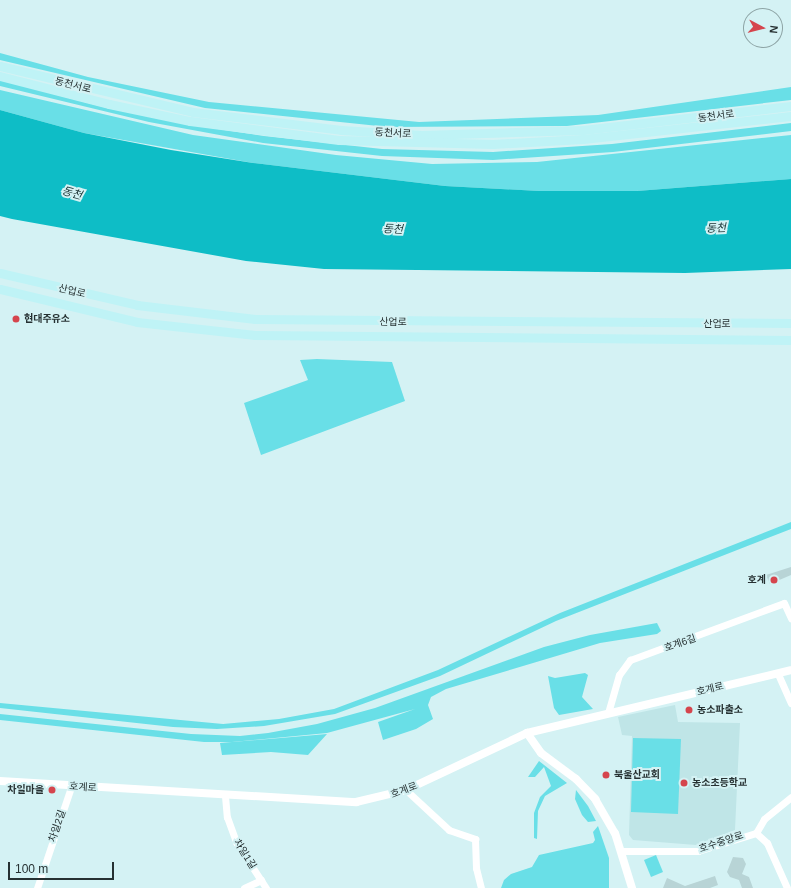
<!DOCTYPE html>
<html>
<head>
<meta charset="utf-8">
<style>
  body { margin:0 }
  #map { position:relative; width:791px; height:888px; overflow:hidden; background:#d4f2f4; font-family:Helvetica,"Noto Sans KR",sans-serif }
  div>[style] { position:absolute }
  .built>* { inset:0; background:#bfe5e7 }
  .green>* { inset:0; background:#69dfe7 }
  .water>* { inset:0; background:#0ebdc6 }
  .building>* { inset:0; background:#b8d4d6 }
  .minor>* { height:7px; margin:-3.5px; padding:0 3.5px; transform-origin:3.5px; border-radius:3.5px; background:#fff }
  .tertiary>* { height:8px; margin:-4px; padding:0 4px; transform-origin:4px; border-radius:4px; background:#fff }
  .secondary>* { height:9px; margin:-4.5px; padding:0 4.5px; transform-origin:4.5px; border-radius:4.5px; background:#bff3f6 }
  .dots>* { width:11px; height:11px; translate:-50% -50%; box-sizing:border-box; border:2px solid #d4f2f4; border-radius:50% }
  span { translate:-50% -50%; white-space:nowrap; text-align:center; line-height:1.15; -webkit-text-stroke:4px #d4f2f4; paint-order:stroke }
  .street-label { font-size:10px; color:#263132 }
  .poi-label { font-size:10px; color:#263132; font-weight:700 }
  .left { translate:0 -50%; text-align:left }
  .right { translate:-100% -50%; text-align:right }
  .water-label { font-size:11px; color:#173031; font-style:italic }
  .north { position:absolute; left:743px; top:8px; width:40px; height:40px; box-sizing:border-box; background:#d4f2f4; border:1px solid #8ea5a6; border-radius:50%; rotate:97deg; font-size:11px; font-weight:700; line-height:16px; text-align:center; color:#263132 }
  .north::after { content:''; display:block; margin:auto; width:14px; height:18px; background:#d5454d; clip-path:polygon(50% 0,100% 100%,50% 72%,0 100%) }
  .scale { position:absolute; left:8px; top:862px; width:106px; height:18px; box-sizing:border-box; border:2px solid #263132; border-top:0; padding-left:5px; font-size:12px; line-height:14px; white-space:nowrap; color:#263132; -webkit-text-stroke:3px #d4f2f4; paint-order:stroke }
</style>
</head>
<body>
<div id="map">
  <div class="built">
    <i style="clip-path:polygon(675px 705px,678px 722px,740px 723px,735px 830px,696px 845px,633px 840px,629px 835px,632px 736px,622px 735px,618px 717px)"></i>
  </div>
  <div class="green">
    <i style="clip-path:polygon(0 53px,88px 77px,209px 102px,419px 122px,598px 115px,791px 87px,791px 100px,567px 126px,388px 127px,205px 108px,0 60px)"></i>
    <i style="clip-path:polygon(0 80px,107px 108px,191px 125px,264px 136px,382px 149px,493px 152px,612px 144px,791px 123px,791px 131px,613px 152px,493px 160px,382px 156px,263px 143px,149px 122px,0 86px)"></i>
    <i style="clip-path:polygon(0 90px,193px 135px,336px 155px,432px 164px,537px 162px,791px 135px,791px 179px,637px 191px,539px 191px,445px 186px,253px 163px,84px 133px,0 110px)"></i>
    <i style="clip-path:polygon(317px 359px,392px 362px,405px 401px,261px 455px,244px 403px,308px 380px,300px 360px)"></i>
    <i style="clip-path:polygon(791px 522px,791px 529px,556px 621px,440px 676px,335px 714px,264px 726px,217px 729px,173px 727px,0 708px,0 703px,223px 724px,279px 719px,334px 709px,438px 670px,560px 613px)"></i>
    <i style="clip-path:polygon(657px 623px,661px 631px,657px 634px,600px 643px,446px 689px,431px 697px,428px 705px,433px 719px,416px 729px,383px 740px,378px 722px,415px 709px,327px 733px,232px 742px,204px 742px,0 720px,0 714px,191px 734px,240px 736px,268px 733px,317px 724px,375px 708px,544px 647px,590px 635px)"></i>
    <i style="clip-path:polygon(585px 673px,588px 675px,582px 697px,593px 709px,559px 715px,554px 708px,548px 676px,555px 678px)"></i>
    <i style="clip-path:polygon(327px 734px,308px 755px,271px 752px,222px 755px,220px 743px)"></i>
    <i style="clip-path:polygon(633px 738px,681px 739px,678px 814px,631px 812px)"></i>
    <i style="clip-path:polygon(539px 761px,567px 783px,545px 796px,538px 811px,537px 839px,534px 838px,534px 813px,540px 797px,551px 786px,544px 767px,535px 777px,528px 777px)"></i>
    <i style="clip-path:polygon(576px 790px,588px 806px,596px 821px,588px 822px,582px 815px,575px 799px)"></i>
    <i style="clip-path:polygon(598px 826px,609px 858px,609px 888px,501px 888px,504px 880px,511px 874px,532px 867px,539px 855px,593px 843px,595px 840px,593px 832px)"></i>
    <i style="clip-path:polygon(656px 855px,663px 872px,651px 877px,644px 860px)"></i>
  </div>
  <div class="water">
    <i style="clip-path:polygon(0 110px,84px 133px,171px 150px,253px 163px,445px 186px,539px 191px,637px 191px,791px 179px,791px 269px,685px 273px,324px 269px,246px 261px,12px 219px,0 216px)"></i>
  </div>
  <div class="building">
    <i style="clip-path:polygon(791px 567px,791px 575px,770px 584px,766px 575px)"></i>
    <i style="clip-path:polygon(733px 857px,743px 858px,746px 864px,742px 874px,749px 877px,753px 888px,742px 888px,739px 880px,730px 877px,727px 872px)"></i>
    <i style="clip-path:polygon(715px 876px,718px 885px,710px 888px,663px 888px,667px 878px,685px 886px)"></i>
  </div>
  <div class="minor">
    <i style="left:778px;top:674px;width:32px;rotate:66deg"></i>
    <i style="left:608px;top:713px;width:40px;rotate:-74deg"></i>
    <i style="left:619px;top:675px;width:19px;rotate:-54deg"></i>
    <i style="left:630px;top:660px;width:164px;rotate:-20.3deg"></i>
    <i style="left:784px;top:603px;width:17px;rotate:65deg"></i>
    <i style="left:406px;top:790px;width:59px;rotate:42.9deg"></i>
    <i style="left:449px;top:830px;width:28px;rotate:19deg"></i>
    <i style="left:475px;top:839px;width:29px;rotate:88deg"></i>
    <i style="left:476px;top:868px;width:21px;rotate:76deg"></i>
    <i style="left:225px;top:796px;width:21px;rotate:85deg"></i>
    <i style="left:227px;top:817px;width:27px;rotate:70deg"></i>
    <i style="left:236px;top:842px;width:55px;rotate:56.9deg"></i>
    <i style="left:756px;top:833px;width:16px;rotate:-60deg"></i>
    <i style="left:764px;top:819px;width:35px;rotate:-39deg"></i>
    <i style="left:621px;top:851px;width:77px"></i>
    <i style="left:698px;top:851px;width:61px;rotate:-17.2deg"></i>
    <i style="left:756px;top:833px;width:15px;rotate:42deg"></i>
    <i style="left:767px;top:843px;width:49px;rotate:66deg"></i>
    <i style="left:37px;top:888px;width:107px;rotate:-71.4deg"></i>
    <i style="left:244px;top:888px;width:19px;rotate:-25deg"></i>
  </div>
  <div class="tertiary">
    <i style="left:527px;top:733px;width:24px;rotate:55deg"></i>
    <i style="left:541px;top:753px;width:44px;rotate:36.6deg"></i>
    <i style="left:576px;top:779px;width:28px;rotate:46deg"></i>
    <i style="left:595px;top:799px;width:39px;rotate:60deg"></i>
    <i style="left:615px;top:833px;width:58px;rotate:72.8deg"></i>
    <i style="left:0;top:781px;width:357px;rotate:3.4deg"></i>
    <i style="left:356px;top:802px;width:51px;rotate:-13.5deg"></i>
    <i style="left:406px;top:790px;width:134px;rotate:-25.2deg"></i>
    <i style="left:527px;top:733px;width:271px;rotate:-13.4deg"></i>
  </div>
  <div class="secondary">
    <i style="left:0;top:66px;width:198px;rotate:13.4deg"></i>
    <i style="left:193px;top:112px;width:149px;rotate:6.9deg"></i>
    <i style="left:341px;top:130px;width:81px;rotate:3.5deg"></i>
    <i style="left:422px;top:135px;width:161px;rotate:-1.8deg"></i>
    <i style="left:583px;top:130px;width:209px;rotate:-6.6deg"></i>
    <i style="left:0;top:76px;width:113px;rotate:14.4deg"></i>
    <i style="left:109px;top:104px;width:83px;rotate:11.9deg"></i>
    <i style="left:190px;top:121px;width:150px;rotate:7.3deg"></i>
    <i style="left:339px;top:140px;width:154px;rotate:1.5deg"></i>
    <i style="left:493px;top:144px;width:90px;rotate:-3.2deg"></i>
    <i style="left:583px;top:139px;width:209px;rotate:-6.3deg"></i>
    <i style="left:0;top:273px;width:141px;rotate:13.1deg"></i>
    <i style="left:137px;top:305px;width:119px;rotate:6.8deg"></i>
    <i style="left:255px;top:319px;width:536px;rotate:0.43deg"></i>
    <i style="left:0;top:289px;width:141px;rotate:13.5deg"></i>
    <i style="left:137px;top:322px;width:119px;rotate:6.3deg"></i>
    <i style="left:255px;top:335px;width:536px;rotate:0.53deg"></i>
  </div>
  <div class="dots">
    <i style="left:16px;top:319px;background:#d5454d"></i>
    <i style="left:774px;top:580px;background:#d5454d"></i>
    <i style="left:689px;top:710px;background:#d5454d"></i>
    <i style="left:606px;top:775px;background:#d5454d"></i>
    <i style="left:684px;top:783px;background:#d5454d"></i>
    <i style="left:52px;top:790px;background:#d5454d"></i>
  </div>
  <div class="street-label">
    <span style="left:73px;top:85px;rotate:14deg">동천서로</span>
    <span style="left:716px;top:116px;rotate:-8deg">동천서로</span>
    <span style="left:393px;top:133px;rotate:3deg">동천서로</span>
    <span style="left:72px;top:291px;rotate:13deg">산업로</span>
    <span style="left:393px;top:322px;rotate:1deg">산업로</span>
    <span style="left:717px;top:324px">산업로</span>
    <span style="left:680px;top:643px;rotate:-19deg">호계6길</span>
    <span style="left:710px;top:689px;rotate:-14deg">호계로</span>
    <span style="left:83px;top:787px;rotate:4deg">호계로</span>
    <span style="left:404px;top:790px;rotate:-21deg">호계로</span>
    <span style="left:57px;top:826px;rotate:-71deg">차일2길</span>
    <span style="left:721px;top:842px;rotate:-18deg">호수중앙로</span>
    <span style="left:245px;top:854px;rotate:58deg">차일1길</span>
  </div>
  <div class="poi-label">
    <span class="left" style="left:24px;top:319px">현대주유소</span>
    <span class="right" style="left:766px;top:580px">호계</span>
    <span class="left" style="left:697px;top:710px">농소파출소</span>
    <span class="left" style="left:614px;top:775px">북울산교회</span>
    <span class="left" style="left:692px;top:783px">농소초등학교</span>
    <span class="right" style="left:44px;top:790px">차일마을</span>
  </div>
  <div class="water-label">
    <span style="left:72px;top:193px;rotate:16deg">동천</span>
    <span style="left:716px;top:228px;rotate:-2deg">동천</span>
    <span style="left:393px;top:229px;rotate:2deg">동천</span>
  </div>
  <div class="north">N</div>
  <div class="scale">100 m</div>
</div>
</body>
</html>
